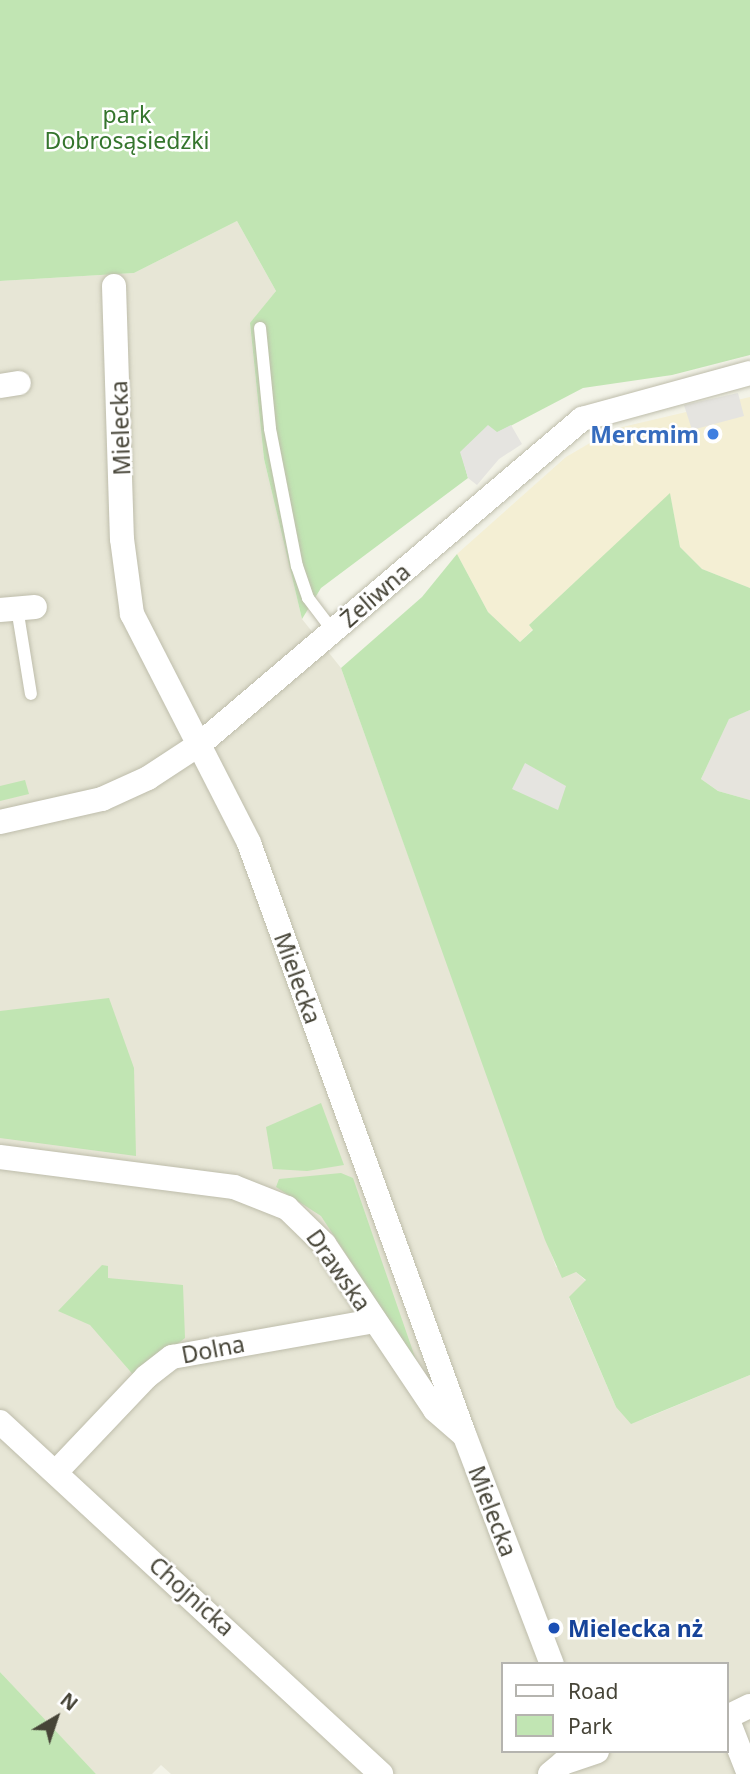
<!DOCTYPE html>
<html>
<head>
<meta charset="utf-8">
<style>
  body { margin:0 }
  #map { position:relative; width:750px; height:1774px; overflow:hidden; background:#f3f3e8; font-family:"Noto Sans",sans-serif }
  div>[style] { position:absolute }
  .residential>* { inset:0; background:#e7e6d6 }
  .commercial>* { inset:0; background:#f4efd4 }
  .industrial>* { inset:0; background:#e6e4dd }
  .green>* { inset:0; background:#c1e5b3 }
  .parking>* { inset:0; background:#e5e4e0 }
  .roads { filter:drop-shadow(0 0 2px #bebdab) drop-shadow(0 0 2px #bebdab) }
  .service>* { height:12px; margin:-6px; padding:0 6px; transform-origin:6px; border-radius:6px; background:#fff }
  .minor>* { height:24px; margin:-12px; padding:0 12px; transform-origin:12px; border-radius:12px; background:#fff }
  .dots>* { width:19px; height:19px; translate:-50% -50%; box-sizing:border-box; border:4px solid #fff; border-radius:50% }
  span { translate:-50% -50%; white-space:nowrap; text-align:center; line-height:1.15; -webkit-text-stroke:5px #fff; paint-order:stroke }
  .park-label { font-size:23px; color:#35752d }
  .street-label { font-size:23px; color:#464437 }
  .shop-label { font-size:23px; color:#366cbe; font-weight:700 }
  .right { translate:-100% -50%; text-align:right }
  .transit-label { font-size:23px; color:#164399; font-weight:700 }
  .left { translate:0 -50%; text-align:left }
  .legend { position:absolute; left:501px; top:1662px; width:228px; height:91px; box-sizing:border-box; background:#fff; border:2px solid #b5b4af; margin:0; padding:9px 12px; list-style:none; font-size:21px; color:#464437 }
  .legend li { display:flex; align-items:center; gap:14px; height:35px }
  .legend b { width:35px; border:2px solid #b5b4af }
  .north { position:absolute; left:21px; top:1683px; width:70px; height:70px; -webkit-text-stroke:5px #fff; paint-order:stroke; rotate:39deg; font-size:19px; font-weight:700; line-height:28px; text-align:center; color:#464437 }
  .north::after { content:''; display:block; margin:auto; width:24px; height:32px; background:#464437; clip-path:polygon(50% 0,100% 100%,50% 72%,0 100%) }
</style>
</head>
<body>
<div id="map">
  <div class="residential">
    <i style="clip-path:polygon(evenodd,237px 221px,276px 291px,250px 324px,264px 459px,302px 619px,341px 668px,556px 1267px,576px 1272px,586px 1281px,569px 1298px,613px 1400px,616px 1407px,644px 1419px,750px 1375px,750px 1774px,171px 1774px,161px 1765px,152px 1774px,96px 1774px,0 1672px,0 281px,134px 273px,237px 221px,503px 1664px,727px 1664px,727px 1751px,503px 1751px,503px 1664px)"></i>
  </div>
  <div class="commercial">
    <i style="clip-path:polygon(750px 397px,750px 588px,702px 569px,680px 547px,670px 494px,529px 625px,533px 629px,520px 642px,488px 612px,457px 554px,566px 457px,614px 429px)"></i>
  </div>
  <div class="industrial">
    <i style="clip-path:polygon(750px 710px,750px 800px,718px 791px,701px 779px,729px 718px)"></i>
  </div>
  <div class="green">
    <i style="clip-path:polygon(0 0,750px 0,750px 355px,672px 375px,583px 388px,461px 452px,468px 478px,321px 588px,302px 619px,264px 459px,250px 323px,276px 291px,237px 221px,134px 273px,0 281px)"></i>
    <i style="clip-path:polygon(670px 493px,680px 547px,702px 569px,750px 588px,750px 710px,729px 719px,701px 779px,718px 791px,750px 800px,750px 1375px,631px 1424px,616px 1407px,569px 1297px,586px 1280px,576px 1272px,562px 1278px,545px 1240px,341px 668px,422px 597px,457px 554px,488px 612px,520px 642px,533px 630px,529px 625px)"></i>
    <i style="clip-path:polygon(25px 780px,29px 794px,0 801px,0 786px)"></i>
    <i style="clip-path:polygon(109px 998px,134px 1068px,136px 1156px,0 1138px,0 1011px)"></i>
    <i style="clip-path:polygon(321px 1103px,344px 1165px,307px 1171px,273px 1169px,266px 1127px)"></i>
    <i style="clip-path:polygon(341px 1173px,353px 1178px,417px 1363px,321px 1216px,276px 1187px,279px 1179px)"></i>
    <i style="clip-path:polygon(102px 1265px,108px 1266px,108px 1278px,183px 1285px,185px 1338px,136px 1378px,90px 1325px,58px 1311px)"></i>
    <i style="clip-path:polygon(0 1672px,52px 1727px,96px 1774px,0 1774px)"></i>
  </div>
  <div class="parking">
    <i style="clip-path:polygon(738px 393px,744px 416px,692px 430px,684px 405px)"></i>
    <i style="clip-path:polygon(488px 425px,497px 432px,511px 425px,522px 444px,499px 459px,477px 485px,468px 478px,460px 452px)"></i>
    <i style="clip-path:polygon(525px 763px,566px 786px,558px 810px,512px 789px)"></i>
  </div>
  <div class="roads">
    <div class="service">
      <i style="left:260px;top:328px;width:101px;rotate:84.3deg"></i>
      <i style="left:270px;top:429px;width:140px;rotate:78.9deg"></i>
      <i style="left:297px;top:566px;width:34px;rotate:71deg"></i>
      <i style="left:308px;top:598px;width:41px;rotate:52.9deg"></i>
      <i style="left:17px;top:608px;width:87px;rotate:80.8deg"></i>
    </div>
    <div class="minor">
      <i style="left:114px;top:286px;width:253px;rotate:88.2deg"></i>
      <i style="left:122px;top:539px;width:76px;rotate:82.4deg"></i>
      <i style="left:132px;top:614px;width:257px;rotate:62.9deg"></i>
      <i style="left:249px;top:843px;width:629px;rotate:70.01deg"></i>
      <i style="left:464px;top:1434px;width:246px;rotate:69.1deg"></i>
      <i style="left:0;top:386px;width:19px;rotate:-9deg"></i>
      <i style="left:0;top:610px;width:35px;rotate:-5deg"></i>
      <i style="left:0;top:822px;width:105px;rotate:-12.7deg"></i>
      <i style="left:102px;top:799px;width:51px;rotate:-24.5deg"></i>
      <i style="left:148px;top:778px;width:62px;rotate:-33.2deg"></i>
      <i style="left:200px;top:744px;width:502px;rotate:-40.39deg"></i>
      <i style="left:582px;top:419px;width:174px;rotate:-15.3deg"></i>
      <i style="left:0;top:1157px;width:236px;rotate:7.3deg"></i>
      <i style="left:234px;top:1187px;width:57px;rotate:21.6deg"></i>
      <i style="left:287px;top:1208px;width:52px;rotate:44.2deg"></i>
      <i style="left:324px;top:1244px;width:200px;rotate:56.2deg"></i>
      <i style="left:435px;top:1410px;width:37px;rotate:41deg"></i>
      <i style="left:0;top:1422px;width:519px;rotate:42.73deg"></i>
      <i style="left:56px;top:1472px;width:131px;rotate:-46.5deg"></i>
      <i style="left:146px;top:1377px;width:33px;rotate:-38deg"></i>
      <i style="left:172px;top:1357px;width:206px;rotate:-10.1deg"></i>
      <i style="left:727px;top:1717px;width:25px;rotate:-26deg"></i>
      <i style="left:727px;top:1718px;width:60px;rotate:68.6deg"></i>
      <i style="left:550px;top:1774px;width:17px;rotate:-40deg"></i>
      <i style="left:563px;top:1763px;width:36px;rotate:-19deg"></i>
    </div>
  </div>
  <div class="dots">
    <i style="left:713px;top:434px;background:#3f7fe0"></i>
    <i style="left:554px;top:1628px;background:#1a4fb4"></i>
  </div>
  <div class="park-label">
    <span style="left:127px;top:127px">park<br>Dobrosąsiedzki</span>
  </div>
  <div class="street-label">
    <span style="left:120px;top:428px;rotate:-92deg">Mielecka</span>
    <span style="left:375px;top:595px;rotate:-41deg">Żeliwna</span>
    <span style="left:298px;top:978px;rotate:70deg">Mielecka</span>
    <span style="left:339px;top:1270px;rotate:55deg">Drawska</span>
    <span style="left:213px;top:1349px;rotate:-11deg">Dolna</span>
    <span style="left:493px;top:1511px;rotate:69deg">Mielecka</span>
    <span style="left:192px;top:1596px;rotate:42deg">Chojnicka</span>
  </div>
  <div class="shop-label">
    <span class="right" style="left:699px;top:434px">Mercmim</span>
  </div>
  <div class="transit-label">
    <span class="left" style="left:568px;top:1628px">Mielecka nż</span>
  </div>
  <ul class="legend">
  <li><b style="height:9px;background:#fff"></b>Road</li>
  <li><b style="height:19px;background:#c1e5b3"></b>Park</li>
  </ul>
  <div class="north">N</div>
</div>
</body>
</html>
